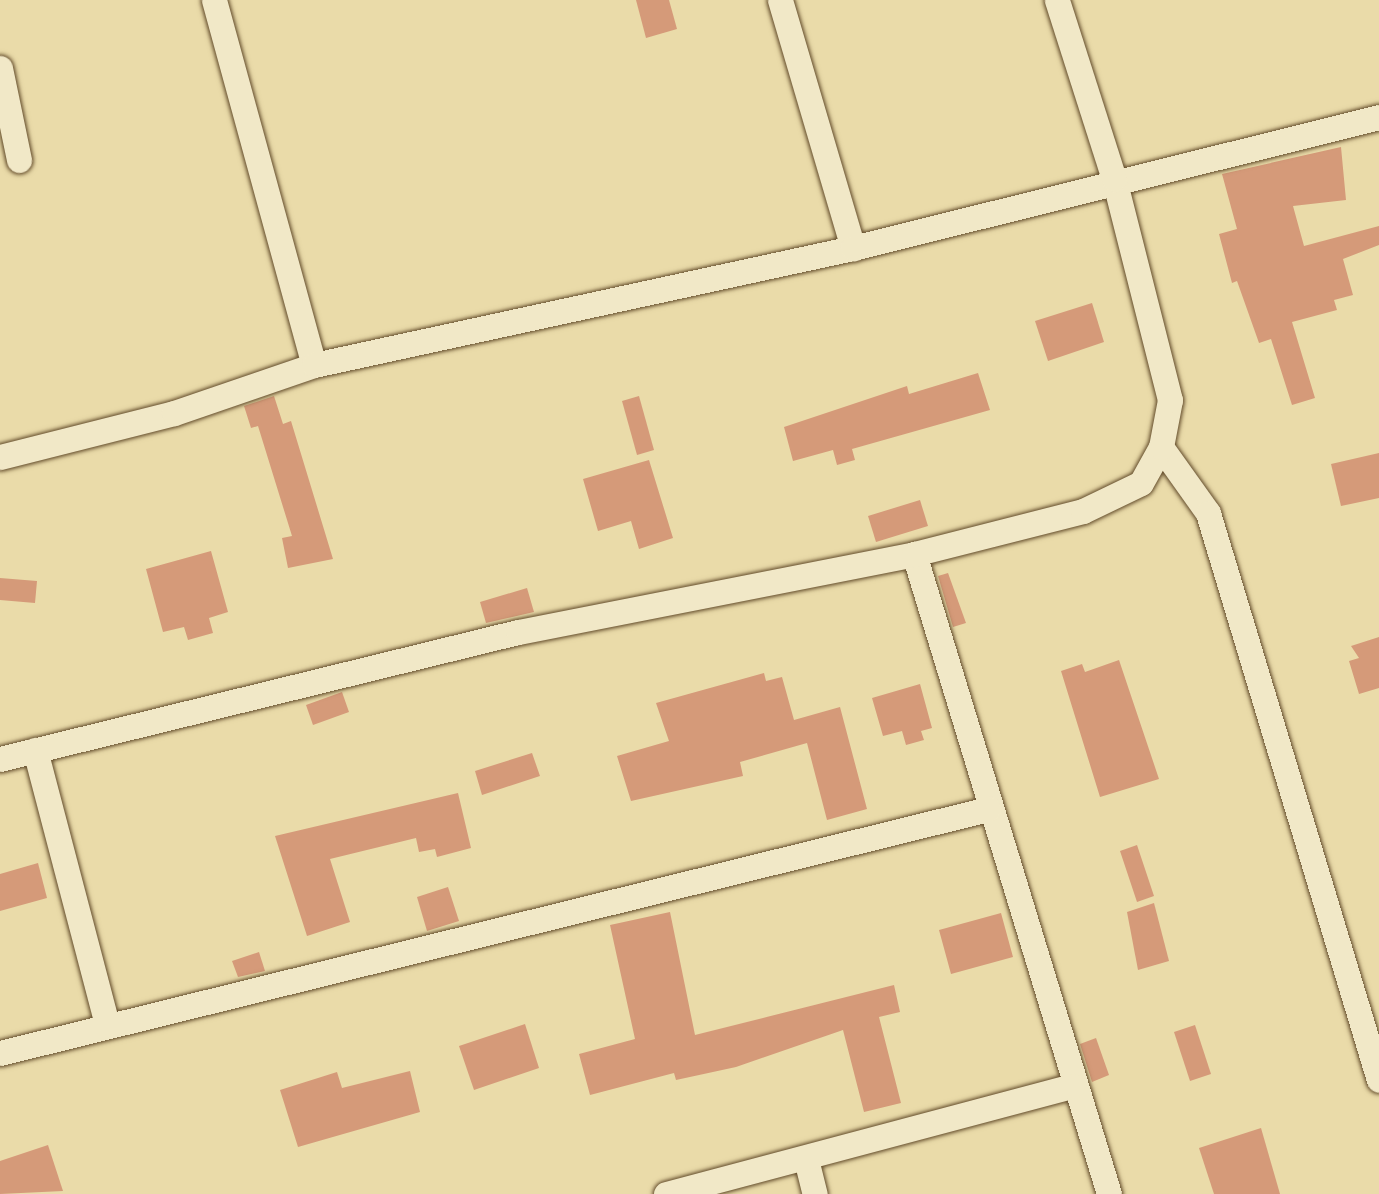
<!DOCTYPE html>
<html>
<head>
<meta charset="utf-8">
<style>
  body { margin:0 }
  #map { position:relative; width:1379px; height:1194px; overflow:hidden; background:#eadba9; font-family:"IM FELL French Canon",serif }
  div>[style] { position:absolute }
  .building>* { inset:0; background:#d59a79 }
  .roads { filter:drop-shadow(0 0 2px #624b2a) drop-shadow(0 0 2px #624b2a) }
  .minor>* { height:25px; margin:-12.5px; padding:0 12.5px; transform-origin:12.5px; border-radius:12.5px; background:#f1e8c7 }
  span { translate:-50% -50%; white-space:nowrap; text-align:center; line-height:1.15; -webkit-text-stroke:8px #f1e8c7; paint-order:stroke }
</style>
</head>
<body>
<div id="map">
  <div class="building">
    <i style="clip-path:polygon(636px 0,669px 0,677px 29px,646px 38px)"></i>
    <i style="clip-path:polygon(1341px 147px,1346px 200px,1293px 206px,1304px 246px,1379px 226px,1379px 245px,1343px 259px,1353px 295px,1334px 300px,1337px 310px,1292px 322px,1315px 398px,1292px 405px,1271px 339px,1259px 343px,1237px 281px,1232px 283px,1219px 234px,1237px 229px,1222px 174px)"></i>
    <i style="clip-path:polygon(1092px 303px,1104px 342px,1048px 361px,1035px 321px)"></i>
    <i style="clip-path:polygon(978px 373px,990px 410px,852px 449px,855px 460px,837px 465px,833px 450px,793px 461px,784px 427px,907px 386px,909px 394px)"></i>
    <i style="clip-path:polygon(274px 396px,283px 424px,291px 421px,333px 559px,288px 568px,282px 538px,292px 536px,258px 426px,251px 428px,244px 406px)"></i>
    <i style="clip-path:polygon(639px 396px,654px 450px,637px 455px,622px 401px)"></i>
    <i style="clip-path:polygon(1379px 453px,1379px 498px,1341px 506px,1331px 464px)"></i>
    <i style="clip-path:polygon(649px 460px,673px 538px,639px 549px,631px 521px,598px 531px,583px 479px)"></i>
    <i style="clip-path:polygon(920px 500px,928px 526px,876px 542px,868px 516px)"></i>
    <i style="clip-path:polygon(211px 551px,228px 612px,209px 618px,213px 633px,188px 640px,184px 627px,163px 632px,146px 569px)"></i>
    <i style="clip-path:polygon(948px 573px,966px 623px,953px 627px,938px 576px)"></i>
    <i style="clip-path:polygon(0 578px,37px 581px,35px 603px,0 600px)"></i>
    <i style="clip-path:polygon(527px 588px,534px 612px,486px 623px,480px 602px)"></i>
    <i style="clip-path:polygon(1379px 637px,1379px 688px,1359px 694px,1349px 661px,1359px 658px,1351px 646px)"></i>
    <i style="clip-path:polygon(1119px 660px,1159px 779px,1100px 797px,1061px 671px,1082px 664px,1085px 672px)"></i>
    <i style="clip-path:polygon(764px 673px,766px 681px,782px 677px,794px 720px,840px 707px,867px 809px,827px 820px,807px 743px,740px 762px,743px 776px,631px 801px,617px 756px,669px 741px,656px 703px)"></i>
    <i style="clip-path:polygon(920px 684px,932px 728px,921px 731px,924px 740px,906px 745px,902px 731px,883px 736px,872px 698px)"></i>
    <i style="clip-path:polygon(342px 692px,349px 712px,313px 725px,306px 705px)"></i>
    <i style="clip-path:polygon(532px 753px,540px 776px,482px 795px,475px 771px)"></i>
    <i style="clip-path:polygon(458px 793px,471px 848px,437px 857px,435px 849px,419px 852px,416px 838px,330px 859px,350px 922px,307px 936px,275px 836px)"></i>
    <i style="clip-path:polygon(1137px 845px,1154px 896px,1137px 902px,1120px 851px)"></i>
    <i style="clip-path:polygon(38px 863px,47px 898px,0 911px,0 874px)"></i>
    <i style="clip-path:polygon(448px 887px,459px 921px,427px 931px,417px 897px)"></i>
    <i style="clip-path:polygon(1154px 903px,1169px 961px,1138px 970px,1127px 912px)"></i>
    <i style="clip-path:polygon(670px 912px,695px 1035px,894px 985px,900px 1012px,879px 1017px,901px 1103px,864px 1112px,843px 1030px,736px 1067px,676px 1080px,674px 1073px,590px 1095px,579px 1054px,635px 1039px,610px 925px)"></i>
    <i style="clip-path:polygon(1001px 913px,1013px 957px,951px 974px,939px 930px)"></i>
    <i style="clip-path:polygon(259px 952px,265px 971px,238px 977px,232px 961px)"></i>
    <i style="clip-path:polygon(525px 1024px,539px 1068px,474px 1090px,459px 1046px)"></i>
    <i style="clip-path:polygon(1195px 1025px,1211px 1074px,1190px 1081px,1174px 1032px)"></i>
    <i style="clip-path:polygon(1096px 1038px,1109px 1075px,1092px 1082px,1080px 1044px)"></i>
    <i style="clip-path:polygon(410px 1071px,420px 1112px,298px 1147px,280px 1090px,337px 1072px,342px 1088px)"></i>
    <i style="clip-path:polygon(1261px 1128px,1280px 1194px,1214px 1194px,1199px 1148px)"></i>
    <i style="clip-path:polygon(48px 1145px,63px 1191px,0 1194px,0 1161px)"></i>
  </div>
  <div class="roads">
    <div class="minor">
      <i style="left:214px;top:0;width:378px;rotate:74.7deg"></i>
      <i style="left:780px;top:0;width:259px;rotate:73.6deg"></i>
      <i style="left:0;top:68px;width:94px;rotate:78.3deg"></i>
      <i style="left:1161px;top:447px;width:81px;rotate:54.5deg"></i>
      <i style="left:1208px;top:513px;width:592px;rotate:73.22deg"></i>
      <i style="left:0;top:457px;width:179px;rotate:-14.2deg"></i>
      <i style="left:174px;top:413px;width:148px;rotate:-18.9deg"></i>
      <i style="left:314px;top:365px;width:552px;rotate:-12.25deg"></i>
      <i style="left:853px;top:248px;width:542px;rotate:-13.98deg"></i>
      <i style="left:914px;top:554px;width:669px;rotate:73.05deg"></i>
      <i style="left:35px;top:750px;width:284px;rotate:75.3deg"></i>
      <i style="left:0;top:759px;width:533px;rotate:-13.78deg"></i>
      <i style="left:518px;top:632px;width:404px;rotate:-11.1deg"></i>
      <i style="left:914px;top:554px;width:174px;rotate:-14.3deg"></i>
      <i style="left:1083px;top:511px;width:64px;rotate:-25.8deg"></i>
      <i style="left:1141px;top:483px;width:41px;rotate:-60.9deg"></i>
      <i style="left:1161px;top:447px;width:48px;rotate:-79.2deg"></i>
      <i style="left:1170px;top:400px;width:228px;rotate:-104.2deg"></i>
      <i style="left:1114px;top:179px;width:188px;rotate:-107.7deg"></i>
      <i style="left:0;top:1053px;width:1018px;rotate:-13.87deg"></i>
      <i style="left:806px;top:1159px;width:36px;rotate:76deg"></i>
      <i style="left:666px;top:1194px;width:421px;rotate:-14.9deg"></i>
    </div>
  </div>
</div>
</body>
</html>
